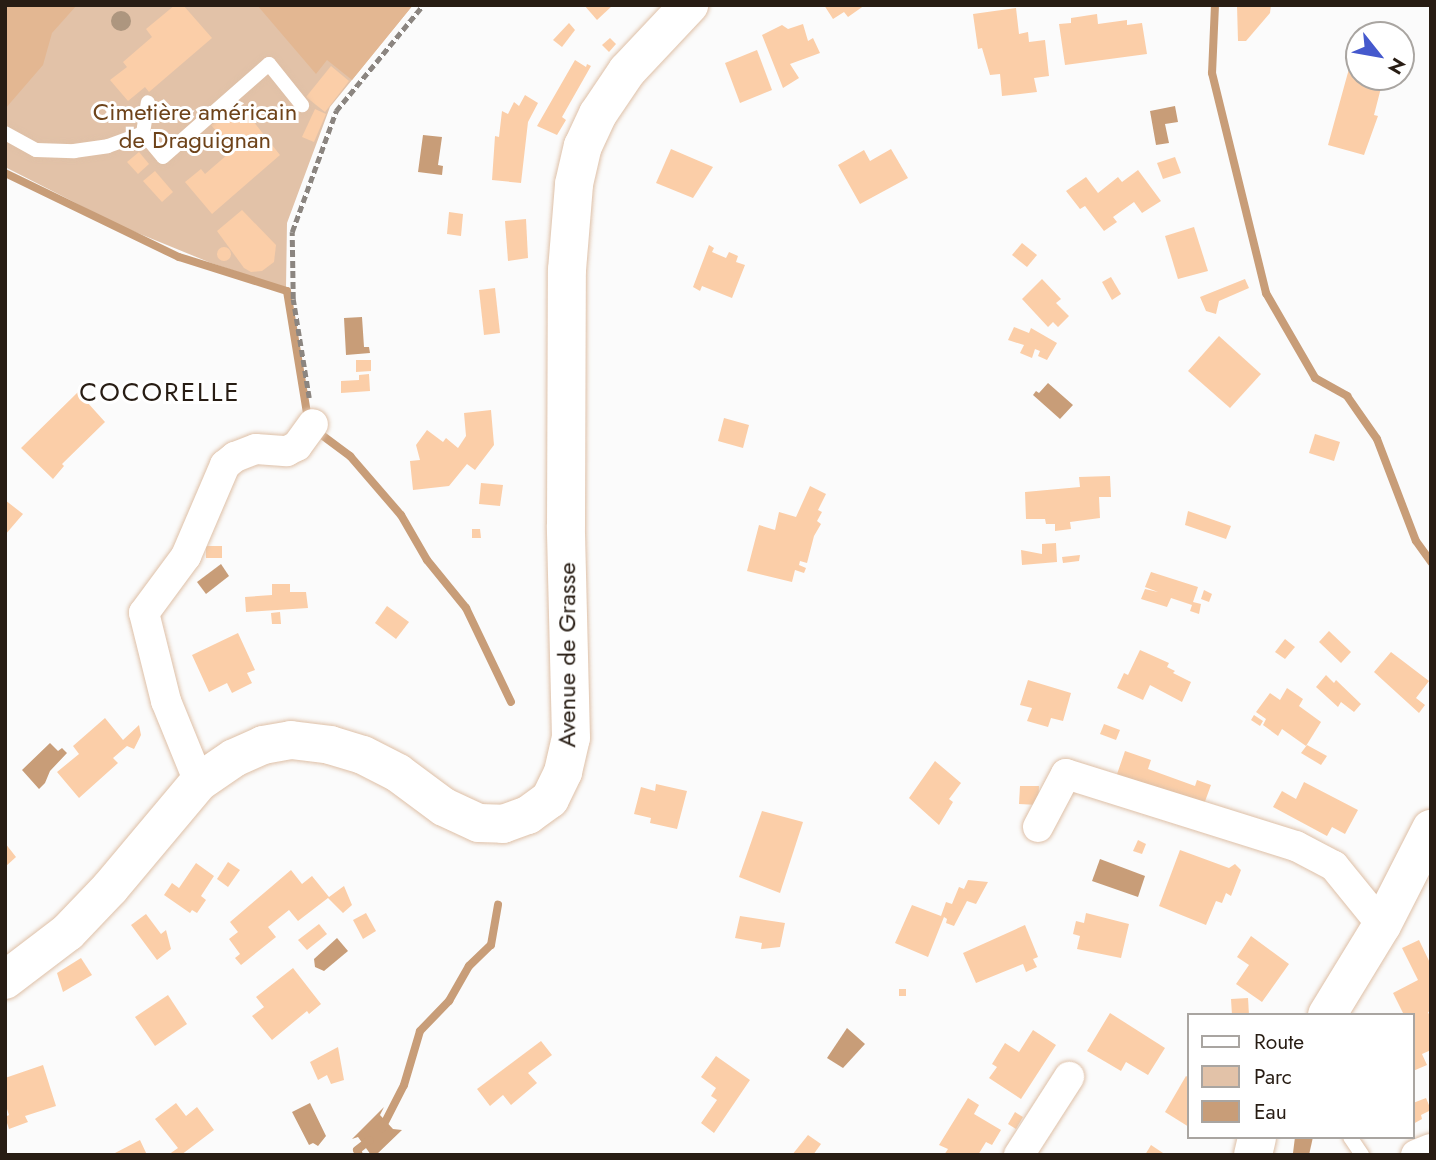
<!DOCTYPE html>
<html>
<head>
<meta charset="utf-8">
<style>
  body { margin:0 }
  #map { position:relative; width:1436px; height:1160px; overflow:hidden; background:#fbfbfb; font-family:Jost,sans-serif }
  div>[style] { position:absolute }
  .green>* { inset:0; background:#e2c2a8 }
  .forest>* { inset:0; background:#e3b792 }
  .water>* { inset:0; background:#c89d78 }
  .stream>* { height:8px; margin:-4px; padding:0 4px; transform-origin:4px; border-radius:4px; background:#c89d78 }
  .building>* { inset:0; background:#fbcea8 }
  .round { border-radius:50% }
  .path>* { height:4.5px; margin-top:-2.25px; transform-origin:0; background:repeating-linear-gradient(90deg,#8b8580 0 7px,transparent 0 10.5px) }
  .roads { filter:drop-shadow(0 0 2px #dec0a7) drop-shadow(0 0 2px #dec0a7) }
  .lane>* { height:14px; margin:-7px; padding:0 7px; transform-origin:7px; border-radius:7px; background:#fff }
  .street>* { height:30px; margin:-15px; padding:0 15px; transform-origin:15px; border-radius:15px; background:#fff }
  .secondary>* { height:38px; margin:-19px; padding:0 19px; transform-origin:19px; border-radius:19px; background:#fff }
  .primary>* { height:38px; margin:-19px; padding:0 19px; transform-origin:19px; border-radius:19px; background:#fff }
  .trees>* { width:20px; height:20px; margin:-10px; border-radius:50%; background:#ad967f }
  span { translate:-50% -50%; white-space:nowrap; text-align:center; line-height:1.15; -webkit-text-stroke:6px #fff; paint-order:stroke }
  .park-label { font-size:24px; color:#6e431a }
  .street-label { font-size:24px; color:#281d14 }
  .neighbourhood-label { font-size:26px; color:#281d14; letter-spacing:2px }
  .frame { position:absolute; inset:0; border:7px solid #281d14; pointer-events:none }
  .legend { position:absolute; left:1187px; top:1013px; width:228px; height:126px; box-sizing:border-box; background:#fff; border:2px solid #a9a5a1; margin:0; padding:9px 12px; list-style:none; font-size:21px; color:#281d14 }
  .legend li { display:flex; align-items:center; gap:14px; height:35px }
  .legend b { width:35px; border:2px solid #a9a5a1 }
  .north { position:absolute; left:1345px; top:21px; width:70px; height:70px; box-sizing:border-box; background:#fff; border:2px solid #a9a5a1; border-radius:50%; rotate:121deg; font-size:19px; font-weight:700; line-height:28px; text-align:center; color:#281d14 }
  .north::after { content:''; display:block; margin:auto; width:24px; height:32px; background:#4559cd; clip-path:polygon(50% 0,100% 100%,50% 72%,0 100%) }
</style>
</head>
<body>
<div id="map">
  <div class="green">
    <i style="clip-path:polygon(5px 5px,413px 5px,330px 107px,287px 223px,286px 288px,211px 263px,123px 227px,5px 167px)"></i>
  </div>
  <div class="forest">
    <i style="clip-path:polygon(5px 5px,77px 5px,52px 33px,43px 65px,5px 109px)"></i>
    <i style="clip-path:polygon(257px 5px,413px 5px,352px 80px,327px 60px,316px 74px)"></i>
  </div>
  <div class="water">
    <i style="clip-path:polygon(1175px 106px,1178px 122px,1165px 124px,1169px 143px,1156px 145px,1150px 111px)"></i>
    <i style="clip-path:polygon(423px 135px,442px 137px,438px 165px,443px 166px,442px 175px,418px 172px)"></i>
    <i style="clip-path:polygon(362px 317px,364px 347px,369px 347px,370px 353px,346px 355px,344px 318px)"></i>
    <i style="clip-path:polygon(1048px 383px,1073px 405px,1060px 419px,1033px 395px,1036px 391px,1039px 393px)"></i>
    <i style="clip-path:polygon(221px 564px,229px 576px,206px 594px,197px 582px)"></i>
    <i style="clip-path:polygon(50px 743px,58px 751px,62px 748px,67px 753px,50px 771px,45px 783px,39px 789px,22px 770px)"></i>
    <i style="clip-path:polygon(1100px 859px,1145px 876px,1138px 897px,1092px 881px)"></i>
    <i style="clip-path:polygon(337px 938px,348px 951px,324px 971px,315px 967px,314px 959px)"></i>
    <i style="clip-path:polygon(847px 1028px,865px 1044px,843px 1068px,827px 1058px)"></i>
    <i style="clip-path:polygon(310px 1103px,326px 1136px,318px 1146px,313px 1143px,309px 1145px,292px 1112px)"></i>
    <i style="clip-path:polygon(384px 1107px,380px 1115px,393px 1129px,402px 1130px,376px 1155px,371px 1155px,358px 1137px,352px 1139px)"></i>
    <i style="clip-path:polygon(1295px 1137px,1313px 1137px,1309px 1155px,1293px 1153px)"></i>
  </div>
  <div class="stream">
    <i style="left:1215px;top:5px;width:68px;rotate:92.5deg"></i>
    <i style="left:1212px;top:73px;width:227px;rotate:76.2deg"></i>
    <i style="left:1266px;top:293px;width:98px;rotate:60deg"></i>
    <i style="left:1315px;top:378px;width:37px;rotate:29deg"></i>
    <i style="left:1347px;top:396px;width:52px;rotate:55.1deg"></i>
    <i style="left:1377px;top:439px;width:109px;rotate:69.1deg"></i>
    <i style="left:1416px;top:541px;width:26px;rotate:54deg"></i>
    <i style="left:5px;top:173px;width:193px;rotate:25.8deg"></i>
    <i style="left:179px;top:257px;width:113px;rotate:17.5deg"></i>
    <i style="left:287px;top:291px;width:130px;rotate:80.7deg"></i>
    <i style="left:315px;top:430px;width:44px;rotate:36.6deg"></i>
    <i style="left:350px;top:456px;width:78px;rotate:49.2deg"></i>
    <i style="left:401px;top:515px;width:52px;rotate:60deg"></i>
    <i style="left:427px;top:560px;width:62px;rotate:50.9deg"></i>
    <i style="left:466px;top:608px;width:104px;rotate:64.4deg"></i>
    <i style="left:382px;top:1128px;width:48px;rotate:-62.9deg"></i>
    <i style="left:404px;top:1085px;width:56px;rotate:-73.5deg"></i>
    <i style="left:420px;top:1031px;width:42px;rotate:-46deg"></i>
    <i style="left:449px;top:1001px;width:40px;rotate:-60.3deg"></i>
    <i style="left:469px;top:966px;width:30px;rotate:-44deg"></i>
    <i style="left:491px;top:945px;width:41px;rotate:-80.1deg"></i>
    <i style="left:359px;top:1155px;width:5px;rotate:-112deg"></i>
    <i style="left:357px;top:1150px;width:16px;rotate:-38deg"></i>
  </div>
  <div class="building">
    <i style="clip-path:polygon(175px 5px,183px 5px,212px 38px,149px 92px,145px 87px,128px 101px,110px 80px,127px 67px,123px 62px,152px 37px,146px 29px)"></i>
    <i style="clip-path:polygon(584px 5px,613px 5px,597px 20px)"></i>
    <i style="clip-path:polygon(824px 5px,865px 5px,848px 17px,844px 12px,833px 19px)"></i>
    <i style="clip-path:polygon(1237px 5px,1271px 5px,1270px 13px,1246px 41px,1238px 41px)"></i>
    <i style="clip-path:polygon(1016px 8px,1019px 34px,1028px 32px,1029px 42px,1045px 40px,1049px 76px,1034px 78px,1037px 92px,1002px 96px,1000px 74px,990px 75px,982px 48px,978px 49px,973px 14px)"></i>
    <i style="clip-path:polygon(1097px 14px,1098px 24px,1127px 20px,1127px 25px,1142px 23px,1147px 54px,1065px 65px,1059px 24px,1071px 23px,1071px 18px)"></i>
    <i style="clip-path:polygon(569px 23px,575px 30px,562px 47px,553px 40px)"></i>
    <i style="clip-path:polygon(803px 24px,808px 41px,813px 38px,820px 53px,790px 64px,799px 78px,783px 88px,762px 35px,782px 25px,788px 29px)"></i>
    <i style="clip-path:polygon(1358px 36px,1359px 77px,1389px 77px,1388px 82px,1383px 80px,1374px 115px,1378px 116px,1364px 155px,1328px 145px)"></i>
    <i style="clip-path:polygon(610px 38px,616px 44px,609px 52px,602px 45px)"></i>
    <i style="clip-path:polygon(757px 50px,772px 90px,740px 103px,725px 63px)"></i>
    <i style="clip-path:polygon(575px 60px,586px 67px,587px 64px,591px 66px,562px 117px,566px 120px,557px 135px,537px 126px)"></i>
    <i style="clip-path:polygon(331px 66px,349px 81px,325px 112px,306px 97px)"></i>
    <i style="clip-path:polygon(525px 95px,538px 103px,528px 122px,521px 183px,492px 180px,495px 136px,499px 137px,502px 111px,508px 114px,514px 102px,519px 106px)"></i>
    <i style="clip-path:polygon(238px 102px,280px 155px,212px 214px,185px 182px,201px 169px,205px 174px,235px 148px,231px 143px,228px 145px,211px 125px)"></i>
    <i style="clip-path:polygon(315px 109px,326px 114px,314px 142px,302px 137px)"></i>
    <i style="clip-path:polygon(671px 149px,713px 167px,693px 198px,656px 183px)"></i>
    <i style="clip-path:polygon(891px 149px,908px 178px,860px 204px,838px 165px,864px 150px,870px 161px)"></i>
    <i style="clip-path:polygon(139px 152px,149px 164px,138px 174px,127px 162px)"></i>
    <i style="clip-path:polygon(1175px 157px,1181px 173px,1163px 179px,1157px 163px)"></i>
    <i style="clip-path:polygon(1138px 170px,1161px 201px,1142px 213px,1134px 202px,1113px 217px,1117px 222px,1104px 231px,1085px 206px,1080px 209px,1066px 191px,1086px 177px,1098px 193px,1118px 177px,1122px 182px)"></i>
    <i style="clip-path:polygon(155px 171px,173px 192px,162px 202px,143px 181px)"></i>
    <i style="clip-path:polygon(242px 210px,276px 245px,274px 262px,262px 271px,251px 272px,244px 268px,217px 231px)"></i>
    <i style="clip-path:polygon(449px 212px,463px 214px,461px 236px,447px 234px)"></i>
    <i style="clip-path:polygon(526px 219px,528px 258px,508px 261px,505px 221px)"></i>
    <i style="clip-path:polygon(1194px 227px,1208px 271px,1178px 279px,1165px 236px)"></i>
    <i style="clip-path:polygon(1022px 243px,1037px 255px,1027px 267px,1012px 255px)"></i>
    <i style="clip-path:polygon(709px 245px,714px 248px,712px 252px,726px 258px,729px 252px,738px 256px,736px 262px,745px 265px,732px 298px,702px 286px,700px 291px,693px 287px)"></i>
    <i class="round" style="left:217px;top:247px;width:14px;height:14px"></i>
    <i style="clip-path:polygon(1111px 277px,1121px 294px,1112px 300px,1102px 282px)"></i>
    <i style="clip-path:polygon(1042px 279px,1061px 299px,1056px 303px,1069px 316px,1058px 327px,1053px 322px,1048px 327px,1022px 299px)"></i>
    <i style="clip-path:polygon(1245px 279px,1249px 288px,1219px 301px,1216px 314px,1206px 311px,1200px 297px)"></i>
    <i style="clip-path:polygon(495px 288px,500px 333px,484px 335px,479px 290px)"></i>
    <i style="clip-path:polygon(1014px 327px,1029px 333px,1031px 328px,1057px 343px,1047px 360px,1038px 356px,1040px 351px,1035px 349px,1032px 358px,1020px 353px,1024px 345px,1008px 340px)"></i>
    <i style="clip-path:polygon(1219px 336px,1261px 374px,1230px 408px,1188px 371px)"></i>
    <i style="clip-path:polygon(356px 360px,371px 360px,371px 371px,356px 372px)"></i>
    <i style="clip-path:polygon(369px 374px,370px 391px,341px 393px,341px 381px,359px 380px,359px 375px)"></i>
    <i style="clip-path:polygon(78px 392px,105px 422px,62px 464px,64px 466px,53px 479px,21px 448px)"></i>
    <i style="clip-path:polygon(491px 410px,494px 445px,475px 470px,467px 464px,449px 486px,413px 490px,410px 461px,420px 460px,416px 445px,427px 430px,443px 442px,446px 438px,458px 448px,466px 436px,464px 413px)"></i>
    <i style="clip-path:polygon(724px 418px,749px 425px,743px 448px,718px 441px)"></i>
    <i style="clip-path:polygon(1315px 434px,1340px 442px,1334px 461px,1309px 453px)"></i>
    <i style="clip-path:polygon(1110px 476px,1111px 497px,1099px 497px,1100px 518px,1070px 522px,1071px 529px,1055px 531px,1055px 524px,1046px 524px,1045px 519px,1026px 519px,1025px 492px,1080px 487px,1079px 477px)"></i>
    <i style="clip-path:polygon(481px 483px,503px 485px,500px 506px,479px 504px)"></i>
    <i style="clip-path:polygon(810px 486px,826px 494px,818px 510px,822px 512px,817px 521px,821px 524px,814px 536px,807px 563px,800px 561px,799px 565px,806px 568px,804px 573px,795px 570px,792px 582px,747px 571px,759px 525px,775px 530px,779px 512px,796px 517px)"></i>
    <i style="clip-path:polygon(5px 500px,23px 514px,5px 535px)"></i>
    <i style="clip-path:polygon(1188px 511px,1231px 526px,1226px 539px,1185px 525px)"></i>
    <i style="clip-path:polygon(472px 529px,480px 529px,481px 538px,472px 538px)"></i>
    <i style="clip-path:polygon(1056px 543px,1057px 562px,1022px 565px,1021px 550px,1042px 554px,1042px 544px)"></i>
    <i style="clip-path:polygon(206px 546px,222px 546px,222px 558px,206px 558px)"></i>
    <i style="clip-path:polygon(1080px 555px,1079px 561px,1063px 563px,1062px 557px)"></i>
    <i style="clip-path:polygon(1151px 572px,1198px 587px,1193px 602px,1201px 604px,1199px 614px,1190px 611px,1192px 605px,1171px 598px,1167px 607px,1141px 599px,1145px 589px,1158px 592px,1145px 587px)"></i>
    <i style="clip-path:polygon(272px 584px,290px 584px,290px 592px,306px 592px,308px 608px,246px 612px,245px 597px,272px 595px)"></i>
    <i style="clip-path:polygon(1204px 590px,1212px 594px,1209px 602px,1201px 599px)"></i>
    <i style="clip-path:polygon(387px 606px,409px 622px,396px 639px,375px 623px)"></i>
    <i style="clip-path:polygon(280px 612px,281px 624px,272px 624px,271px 613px)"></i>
    <i style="clip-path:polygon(1329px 631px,1351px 652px,1341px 663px,1319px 642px)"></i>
    <i style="clip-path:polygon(238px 633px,255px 670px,247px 673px,252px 683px,232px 693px,227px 683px,209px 692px,192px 655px)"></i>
    <i style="clip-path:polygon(1285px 639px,1295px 647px,1285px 659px,1275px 652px)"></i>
    <i style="clip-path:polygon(1140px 650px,1169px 663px,1167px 667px,1175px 671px,1173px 673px,1191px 682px,1182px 702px,1150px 685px,1143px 700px,1117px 688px,1124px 673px,1128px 675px)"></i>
    <i style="clip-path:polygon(1391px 652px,1429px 681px,1416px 698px,1425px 705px,1419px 713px,1374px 672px)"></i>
    <i style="clip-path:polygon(1326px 675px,1334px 683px,1336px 680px,1361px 704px,1354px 712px,1341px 702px,1338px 707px,1316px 687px)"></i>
    <i style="clip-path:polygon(1028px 680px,1071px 693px,1063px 721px,1051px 718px,1048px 727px,1027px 721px,1032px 708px,1020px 705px)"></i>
    <i style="clip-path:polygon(1287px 688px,1303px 699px,1299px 706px,1321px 722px,1306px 746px,1282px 729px,1278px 736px,1263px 725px,1266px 719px,1256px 712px,1270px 693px,1280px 700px)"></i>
    <i style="clip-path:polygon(1254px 715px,1263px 721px,1260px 726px,1251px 720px)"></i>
    <i style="clip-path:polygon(105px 718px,123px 740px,139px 725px,141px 735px,134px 749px,127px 746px,113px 758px,118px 763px,79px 798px,57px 772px,79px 754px,73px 746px)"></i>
    <i style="clip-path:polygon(1104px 724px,1120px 730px,1116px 740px,1100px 734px)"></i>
    <i style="clip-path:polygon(1307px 745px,1327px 756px,1321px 765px,1301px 753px)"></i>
    <i style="clip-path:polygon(1125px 751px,1151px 760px,1148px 769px,1195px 786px,1197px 780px,1211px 785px,1203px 807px,1116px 777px)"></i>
    <i style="clip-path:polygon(935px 761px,961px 783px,949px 799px,953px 802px,939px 825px,909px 798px)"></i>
    <i style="clip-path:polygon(1304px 782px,1358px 810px,1345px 834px,1332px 827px,1327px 836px,1273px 807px,1282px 791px,1296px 799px)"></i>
    <i style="clip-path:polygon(656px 784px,687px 791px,677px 829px,650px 823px,651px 818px,634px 814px,641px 787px,655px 791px)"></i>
    <i style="clip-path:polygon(1020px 786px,1039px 786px,1038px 805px,1019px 804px)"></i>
    <i style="clip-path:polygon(762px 811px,803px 822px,780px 893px,739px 877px)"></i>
    <i style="clip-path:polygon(1138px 840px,1146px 844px,1142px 854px,1133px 851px)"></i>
    <i style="clip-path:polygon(5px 843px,16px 857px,5px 867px)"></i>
    <i style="clip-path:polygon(1180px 850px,1229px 868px,1235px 864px,1241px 870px,1231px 896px,1226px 893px,1222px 903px,1216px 901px,1206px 925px,1159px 906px)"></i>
    <i style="clip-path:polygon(228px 862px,240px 870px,228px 887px,217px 879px)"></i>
    <i style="clip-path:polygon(196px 863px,214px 876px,201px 896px,206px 900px,197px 913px,192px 910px,190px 913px,164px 895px,172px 883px,179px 888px)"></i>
    <i style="clip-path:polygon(291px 870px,302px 884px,312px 876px,329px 897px,344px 886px,352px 905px,343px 913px,328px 898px,298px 921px,289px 910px,268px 927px,276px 937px,241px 965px,235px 958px,240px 954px,229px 939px,238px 932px,230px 922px)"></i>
    <i style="clip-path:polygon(968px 880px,988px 882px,976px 904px,967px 901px,954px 926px,946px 923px,947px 919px,944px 917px,928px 957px,895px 943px,912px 905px,941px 916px,946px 902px,952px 904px,959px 887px,964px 889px)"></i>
    <i style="clip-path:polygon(366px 913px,376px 931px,363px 939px,353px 920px)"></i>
    <i style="clip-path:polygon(1086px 913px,1129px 924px,1121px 958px,1077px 949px,1080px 936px,1073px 934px,1076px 921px,1084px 923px)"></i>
    <i style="clip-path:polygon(146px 914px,161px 934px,166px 930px,171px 949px,157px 960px,131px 925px)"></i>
    <i style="clip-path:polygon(740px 916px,785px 923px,780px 947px,761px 949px,762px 943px,735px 938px)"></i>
    <i style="clip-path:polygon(319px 924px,327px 934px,307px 950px,298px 940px)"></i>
    <i style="clip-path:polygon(1025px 925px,1038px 957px,1033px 959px,1037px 967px,1026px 972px,1023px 964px,976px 983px,963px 953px)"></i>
    <i style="clip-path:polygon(1251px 936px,1289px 964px,1262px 1002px,1236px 984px,1249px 965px,1237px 957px)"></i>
    <i style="clip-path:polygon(1419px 940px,1431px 965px,1431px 1011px,1428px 1012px,1431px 1019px,1431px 1050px,1422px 1054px,1427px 1065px,1413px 1071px,1413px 1015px,1404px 1015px,1393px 993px,1418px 980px,1402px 948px)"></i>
    <i style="clip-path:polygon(81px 958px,92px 975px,63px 992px,57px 973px)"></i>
    <i style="clip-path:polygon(293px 968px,321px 1004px,309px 1014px,307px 1011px,272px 1040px,252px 1016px,264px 1007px,256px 997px)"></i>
    <i style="clip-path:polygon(899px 989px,906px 989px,906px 996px,899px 996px)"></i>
    <i style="clip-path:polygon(168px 995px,187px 1024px,155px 1046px,135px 1017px)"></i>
    <i style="clip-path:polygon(1248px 998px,1249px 1015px,1232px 1015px,1231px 999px)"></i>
    <i style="clip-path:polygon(1110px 1013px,1165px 1048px,1148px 1075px,1126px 1062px,1121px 1071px,1087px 1051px)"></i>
    <i style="clip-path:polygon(1033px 1030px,1056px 1045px,1021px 1099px,989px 1078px,997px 1067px,992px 1064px,1005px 1043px,1019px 1052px)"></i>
    <i style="clip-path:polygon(541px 1041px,552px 1055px,528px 1073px,537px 1083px,511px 1105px,503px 1095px,490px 1106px,477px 1089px)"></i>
    <i style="clip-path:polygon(338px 1047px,344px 1080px,331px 1084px,327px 1075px,318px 1080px,310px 1062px)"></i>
    <i style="clip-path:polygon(716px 1056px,750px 1080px,714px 1133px,701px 1123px,717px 1100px,711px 1096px,716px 1088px,701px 1077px)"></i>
    <i style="clip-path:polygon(43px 1065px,56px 1106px,25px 1116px,28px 1122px,9px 1129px,5px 1117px,9px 1115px,5px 1103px,5px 1078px)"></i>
    <i style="clip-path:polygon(1186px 1076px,1189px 1078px,1189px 1127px,1165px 1112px)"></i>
    <i style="clip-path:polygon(968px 1098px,979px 1105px,974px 1114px,1001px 1130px,992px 1145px,986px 1142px,978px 1155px,944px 1155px,948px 1149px,939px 1145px)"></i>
    <i style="clip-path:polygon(1426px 1098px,1431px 1110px,1421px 1115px,1422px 1119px,1413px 1124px,1413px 1103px)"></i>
    <i style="clip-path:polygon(176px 1103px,186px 1116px,197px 1107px,214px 1130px,181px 1155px,168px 1155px,178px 1148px,155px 1119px)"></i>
    <i style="clip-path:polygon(1015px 1112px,1023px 1117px,1016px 1129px,1008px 1124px)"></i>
    <i style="clip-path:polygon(808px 1135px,821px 1144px,813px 1155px,792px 1155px)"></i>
    <i style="clip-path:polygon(140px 1140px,147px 1155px,115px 1153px)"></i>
    <i style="clip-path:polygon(1151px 1145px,1166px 1155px,1145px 1155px)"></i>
  </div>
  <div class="path">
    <i style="left:309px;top:398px;width:100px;rotate:-99.2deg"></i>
    <i style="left:293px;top:299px;width:67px;rotate:-90.9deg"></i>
    <i style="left:292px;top:232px;width:129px;rotate:-70deg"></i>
    <i style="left:336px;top:111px;width:137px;rotate:-50.6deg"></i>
  </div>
  <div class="roads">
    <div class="lane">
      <i style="left:5px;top:133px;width:35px;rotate:29deg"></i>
      <i style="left:36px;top:150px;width:38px;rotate:2deg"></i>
      <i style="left:74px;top:151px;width:34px;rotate:-8deg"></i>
      <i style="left:108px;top:146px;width:37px;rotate:-20deg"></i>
      <i style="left:143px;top:133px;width:31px;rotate:50deg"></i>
      <i style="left:163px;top:157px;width:141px;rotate:-41.3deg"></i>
      <i style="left:269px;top:64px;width:53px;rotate:51.2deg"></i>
      <i style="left:143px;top:133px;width:31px;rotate:-81deg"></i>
      <i style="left:1350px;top:1137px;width:22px;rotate:56deg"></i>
    </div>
    <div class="street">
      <i style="left:199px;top:782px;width:87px;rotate:-112.2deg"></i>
      <i style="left:166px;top:701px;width:91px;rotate:-104deg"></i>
      <i style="left:144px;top:613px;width:71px;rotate:-53.6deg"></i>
      <i style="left:186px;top:556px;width:99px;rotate:-66.8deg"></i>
      <i style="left:225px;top:465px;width:13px;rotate:-39deg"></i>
      <i style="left:235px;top:457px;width:22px;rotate:-21deg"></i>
      <i style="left:256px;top:449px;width:31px;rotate:4deg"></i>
      <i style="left:287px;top:451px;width:11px;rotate:-27deg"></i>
      <i style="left:297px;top:446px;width:27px;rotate:-54deg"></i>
      <i style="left:1038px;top:827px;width:60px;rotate:-62.2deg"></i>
      <i style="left:1066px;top:774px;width:241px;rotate:17.4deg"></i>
      <i style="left:1296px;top:846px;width:43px;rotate:27.8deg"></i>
      <i style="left:1334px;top:866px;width:76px;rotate:50.9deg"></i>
      <i style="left:1019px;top:1155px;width:93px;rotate:-57.3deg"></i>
      <i style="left:1416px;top:1155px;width:16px;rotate:-22deg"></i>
    </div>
    <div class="secondary">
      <i style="left:1327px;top:1015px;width:105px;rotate:-58.6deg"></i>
      <i style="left:1382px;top:925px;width:108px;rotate:-63deg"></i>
      <i style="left:1253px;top:1155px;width:18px;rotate:-77deg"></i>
    </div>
    <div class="primary">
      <i style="left:5px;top:980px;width:79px;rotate:-37.3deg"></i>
      <i style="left:68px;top:932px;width:61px;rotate:-46.3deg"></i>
      <i style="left:110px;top:888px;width:138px;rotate:-50deg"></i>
      <i style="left:199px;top:782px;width:42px;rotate:-34.4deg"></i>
      <i style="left:234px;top:758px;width:32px;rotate:-24deg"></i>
      <i style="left:263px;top:745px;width:28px;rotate:-10deg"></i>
      <i style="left:291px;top:740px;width:39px;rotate:7deg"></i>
      <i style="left:330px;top:745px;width:34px;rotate:17deg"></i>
      <i style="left:363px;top:755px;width:39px;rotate:27deg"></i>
      <i style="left:398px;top:773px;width:57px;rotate:36.5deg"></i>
      <i style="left:444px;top:807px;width:38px;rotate:25deg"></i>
      <i style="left:479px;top:823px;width:24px;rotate:2deg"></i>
      <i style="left:503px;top:824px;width:27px;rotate:-20deg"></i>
      <i style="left:528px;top:815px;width:27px;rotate:-36deg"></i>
      <i style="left:550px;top:799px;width:30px;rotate:-64deg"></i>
      <i style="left:563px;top:772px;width:35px;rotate:-77deg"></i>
      <i style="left:571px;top:738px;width:212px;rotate:-91.4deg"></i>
      <i style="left:566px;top:526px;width:256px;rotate:-89.8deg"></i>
      <i style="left:567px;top:270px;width:86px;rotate:-85.3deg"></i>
      <i style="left:574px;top:184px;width:39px;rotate:-77deg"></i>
      <i style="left:583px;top:146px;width:35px;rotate:-65deg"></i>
      <i style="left:598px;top:114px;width:52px;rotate:-56deg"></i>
      <i style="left:627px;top:71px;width:91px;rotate:-46.8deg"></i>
    </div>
  </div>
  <div class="trees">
    <i style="left:121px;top:21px"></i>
  </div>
  <div class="park-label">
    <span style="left:195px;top:126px">Cimetière américain<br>de Draguignan</span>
  </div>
  <div class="street-label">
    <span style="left:567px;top:655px;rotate:-90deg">Avenue de Grasse</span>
  </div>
  <div class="neighbourhood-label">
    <span style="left:160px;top:393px">COCORELLE</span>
  </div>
  <div class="frame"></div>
  <ul class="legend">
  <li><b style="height:9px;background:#fff"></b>Route</li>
  <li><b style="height:19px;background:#e2c2a8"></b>Parc</li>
  <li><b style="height:19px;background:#c89d78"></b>Eau</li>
  </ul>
  <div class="north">N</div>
</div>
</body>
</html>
